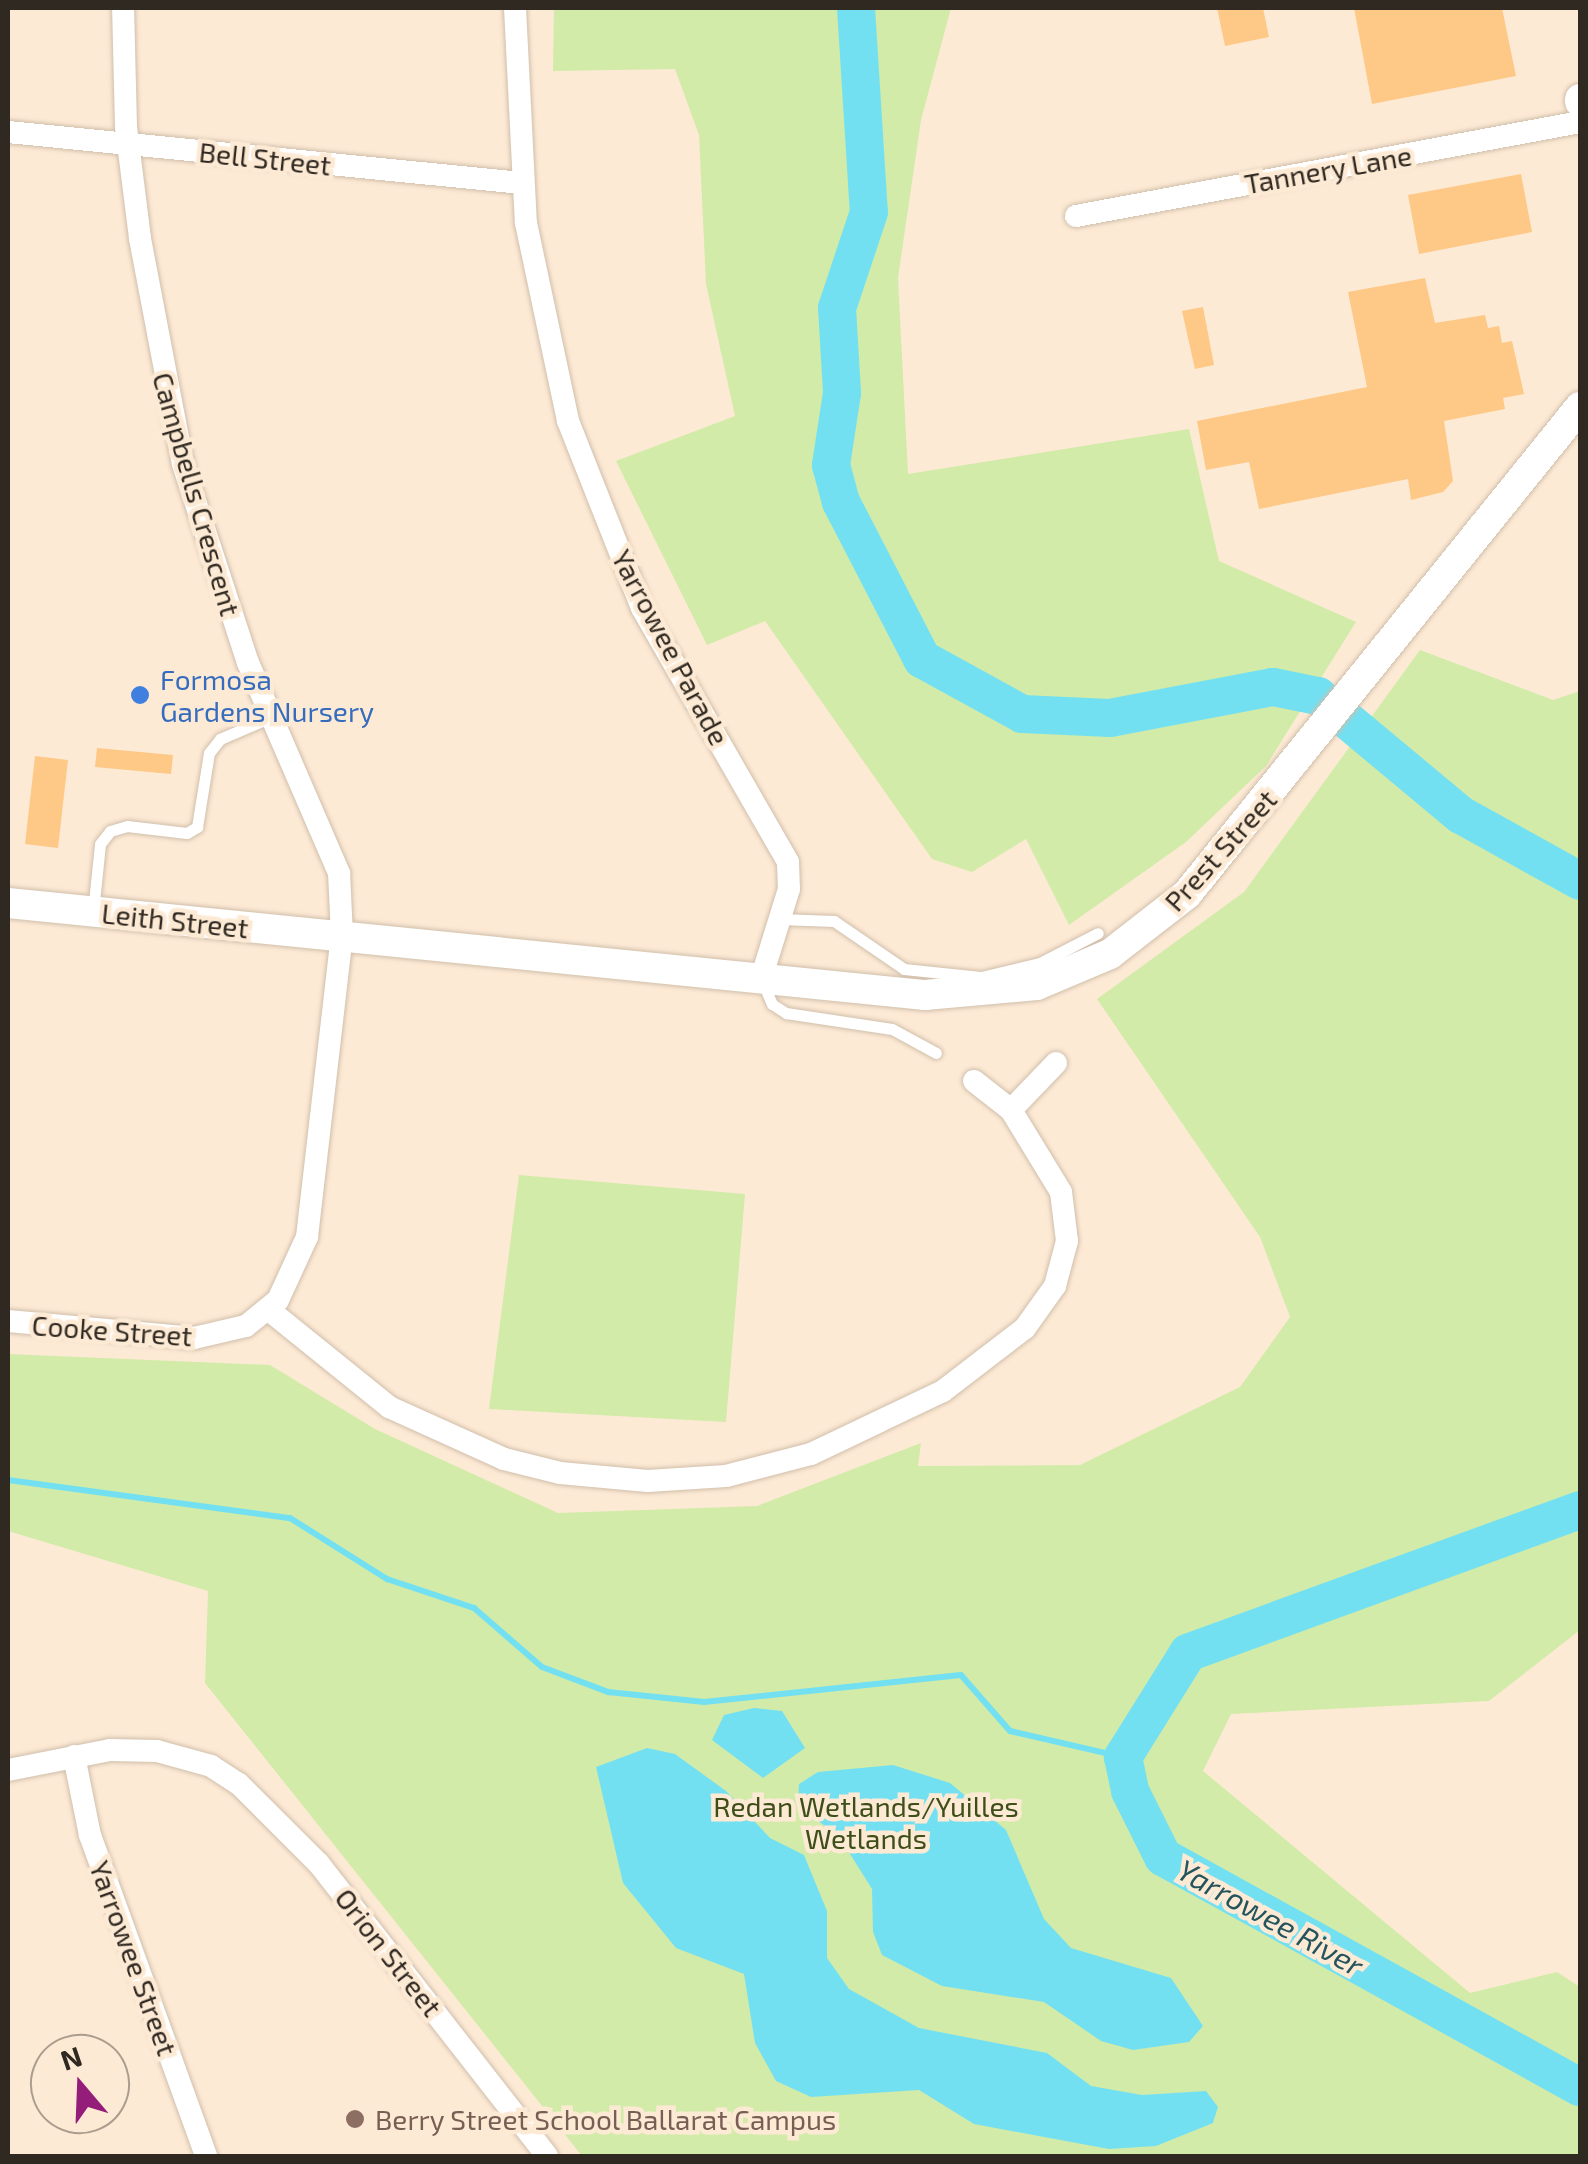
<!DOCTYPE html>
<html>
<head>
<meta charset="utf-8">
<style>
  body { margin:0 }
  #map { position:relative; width:1588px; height:2164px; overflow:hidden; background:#fdead5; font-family:"Exo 2",sans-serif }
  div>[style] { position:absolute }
  .green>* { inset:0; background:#d2eba8 }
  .water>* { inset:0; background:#73e0f2 }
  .stream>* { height:6px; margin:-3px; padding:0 3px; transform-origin:3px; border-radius:3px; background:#73e0f2 }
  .river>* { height:38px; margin:-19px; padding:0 19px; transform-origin:19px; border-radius:19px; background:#73e0f2 }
  .building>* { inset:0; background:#fec886 }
  .roads { filter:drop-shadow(0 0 2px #d0bfab) drop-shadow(0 0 2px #d0bfab) }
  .service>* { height:11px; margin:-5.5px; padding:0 5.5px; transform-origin:5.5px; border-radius:5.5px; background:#fff }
  .minor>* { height:22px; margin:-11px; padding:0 11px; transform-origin:11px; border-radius:11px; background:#fff }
  .secondary>* { height:30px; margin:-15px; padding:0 15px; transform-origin:15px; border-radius:15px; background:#fff }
  .dots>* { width:28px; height:28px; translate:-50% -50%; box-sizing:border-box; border:5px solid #fdead5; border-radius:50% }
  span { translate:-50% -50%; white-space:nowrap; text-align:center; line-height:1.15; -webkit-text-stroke:9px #fdead5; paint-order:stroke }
  .street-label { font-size:28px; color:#302921 }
  .shop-label { font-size:28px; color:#366cbe }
  .left { translate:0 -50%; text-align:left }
  .park-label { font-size:28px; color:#3d4e19 }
  .education-label { font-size:28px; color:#785e54 }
  .water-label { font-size:30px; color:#24545c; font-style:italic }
  .frame { position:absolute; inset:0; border:10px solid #302921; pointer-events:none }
  .north { position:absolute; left:30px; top:2034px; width:100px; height:100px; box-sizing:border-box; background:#fdead5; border:2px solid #ab9d8d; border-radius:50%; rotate:341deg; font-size:28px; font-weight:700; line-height:40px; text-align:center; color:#302921 }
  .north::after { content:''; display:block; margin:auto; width:35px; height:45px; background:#941d79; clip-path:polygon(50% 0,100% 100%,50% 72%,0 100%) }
</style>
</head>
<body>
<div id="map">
  <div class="green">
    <i style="clip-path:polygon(554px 8px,951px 8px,921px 120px,898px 278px,908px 474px,1189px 429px,1219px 561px,1356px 622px,1266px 766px,1186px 842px,1069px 925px,1026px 839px,972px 872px,932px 859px,765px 621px,707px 645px,616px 461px,735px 416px,706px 284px,699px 135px,675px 69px,553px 71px)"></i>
    <i style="clip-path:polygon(1420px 650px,1553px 700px,1580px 691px,1580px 1630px,1489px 1701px,1231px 1714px,1203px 1771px,1470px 1993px,1557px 1972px,1580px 1987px,1580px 2156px,582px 2156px,205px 1683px,208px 1591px,8px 1531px,8px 1354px,270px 1365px,375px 1429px,558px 1513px,757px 1506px,921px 1443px,918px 1466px,1080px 1465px,1240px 1387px,1290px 1317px,1260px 1237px,1097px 999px,1244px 892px)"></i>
    <i style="clip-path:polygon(519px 1175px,745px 1194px,726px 1422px,489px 1409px)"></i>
  </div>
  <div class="water">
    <i style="clip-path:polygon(754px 1708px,782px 1711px,805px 1748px,763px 1778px,712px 1740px,724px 1715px)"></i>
    <i style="clip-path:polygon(647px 1748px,675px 1754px,726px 1791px,770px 1838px,804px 1855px,827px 1911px,827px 1958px,849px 1989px,919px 2028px,1047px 2053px,1091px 2086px,1142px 2095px,1206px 2091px,1218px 2107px,1213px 2123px,1156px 2146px,1109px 2149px,974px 2124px,919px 2090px,811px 2097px,776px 2081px,755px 2043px,744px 1974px,676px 1948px,623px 1883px,596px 1767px)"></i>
    <i style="clip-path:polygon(893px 1765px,950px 1783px,1006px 1830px,1044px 1919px,1071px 1948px,1171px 1978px,1203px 2026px,1189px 2042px,1133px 2050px,1101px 2041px,1044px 2002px,942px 1986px,882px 1955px,873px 1932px,872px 1889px,840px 1838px,798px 1805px,799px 1784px,818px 1772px)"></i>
  </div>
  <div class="stream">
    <i style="left:8px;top:1480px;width:285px;rotate:7.7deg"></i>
    <i style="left:290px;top:1518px;width:115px;rotate:32.2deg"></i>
    <i style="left:387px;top:1579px;width:92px;rotate:18.4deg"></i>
    <i style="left:474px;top:1608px;width:90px;rotate:40.9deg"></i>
    <i style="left:542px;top:1667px;width:71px;rotate:20.7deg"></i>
    <i style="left:608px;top:1692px;width:97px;rotate:5.9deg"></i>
    <i style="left:704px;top:1702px;width:258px;rotate:-6deg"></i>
    <i style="left:961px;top:1675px;width:74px;rotate:48.8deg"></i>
    <i style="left:1010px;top:1731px;width:116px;rotate:13deg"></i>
  </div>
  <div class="river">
    <i style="left:856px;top:8px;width:204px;rotate:86.4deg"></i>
    <i style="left:869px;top:212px;width:101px;rotate:108.4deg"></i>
    <i style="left:837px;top:308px;width:85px;rotate:86.6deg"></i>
    <i style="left:842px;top:393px;width:73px;rotate:98.7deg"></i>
    <i style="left:831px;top:465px;width:38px;rotate:75deg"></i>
    <i style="left:841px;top:502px;width:177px;rotate:62.7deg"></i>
    <i style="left:922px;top:659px;width:114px;rotate:28.8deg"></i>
    <i style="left:1022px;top:714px;width:88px;rotate:2.6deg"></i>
    <i style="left:1110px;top:718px;width:166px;rotate:-10.8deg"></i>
    <i style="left:1273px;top:687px;width:46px;rotate:11.3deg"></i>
    <i style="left:1318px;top:696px;width:186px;rotate:39.8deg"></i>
    <i style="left:1461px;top:815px;width:136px;rotate:29deg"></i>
    <i style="left:1580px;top:1510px;width:417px;rotate:160deg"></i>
    <i style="left:1188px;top:1653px;width:123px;rotate:122deg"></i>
    <i style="left:1123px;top:1757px;width:35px;rotate:78deg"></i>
    <i style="left:1130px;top:1791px;width:74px;rotate:63.4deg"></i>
    <i style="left:1163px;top:1857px;width:476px;rotate:28.9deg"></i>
  </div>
  <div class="building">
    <i style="clip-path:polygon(1217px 8px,1263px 8px,1269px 37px,1225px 46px)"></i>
    <i style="clip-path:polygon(1354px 8px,1502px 8px,1516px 76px,1372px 104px)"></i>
    <i style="clip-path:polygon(1521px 174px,1532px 232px,1419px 254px,1408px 195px)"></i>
    <i style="clip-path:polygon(1425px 278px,1435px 323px,1485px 315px,1488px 328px,1499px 326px,1502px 343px,1512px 341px,1524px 394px,1503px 398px,1505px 409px,1444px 421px,1453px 481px,1443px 492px,1411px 500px,1408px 479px,1259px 509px,1249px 462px,1206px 470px,1197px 421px,1367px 387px,1348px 292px)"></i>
    <i style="clip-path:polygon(1203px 307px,1214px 365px,1195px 369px,1182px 311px)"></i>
    <i style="clip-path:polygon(97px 748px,173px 755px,171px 774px,95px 767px)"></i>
    <i style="clip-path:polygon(35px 756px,68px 760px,58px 848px,25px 844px)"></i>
  </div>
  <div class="roads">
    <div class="service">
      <i style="left:93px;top:911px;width:67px;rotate:-84deg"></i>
      <i style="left:100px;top:844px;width:16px;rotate:-52deg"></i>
      <i style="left:110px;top:831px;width:18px;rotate:-16deg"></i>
      <i style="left:127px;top:826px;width:60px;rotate:6.7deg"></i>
      <i style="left:187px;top:833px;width:12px;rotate:-31deg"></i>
      <i style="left:197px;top:827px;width:75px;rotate:-80.8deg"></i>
      <i style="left:209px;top:753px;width:18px;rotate:-52deg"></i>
      <i style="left:220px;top:739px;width:56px;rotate:-23.3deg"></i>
      <i style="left:779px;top:919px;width:55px;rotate:2.1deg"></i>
      <i style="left:834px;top:921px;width:85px;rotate:34.4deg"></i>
      <i style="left:904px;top:969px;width:77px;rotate:5.9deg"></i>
      <i style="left:981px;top:977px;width:61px;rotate:-13.3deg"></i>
      <i style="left:1040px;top:963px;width:65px;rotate:-27.3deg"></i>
      <i style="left:763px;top:983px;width:23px;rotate:67deg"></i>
      <i style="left:772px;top:1004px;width:17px;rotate:33deg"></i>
      <i style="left:786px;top:1013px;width:107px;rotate:8.6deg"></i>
      <i style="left:892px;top:1029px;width:50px;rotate:28.6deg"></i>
    </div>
    <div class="minor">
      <i style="left:515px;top:8px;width:215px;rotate:87.1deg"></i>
      <i style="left:526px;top:223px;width:202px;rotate:78deg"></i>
      <i style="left:568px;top:421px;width:201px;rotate:68.4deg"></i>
      <i style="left:642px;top:608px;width:293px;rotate:60.1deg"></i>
      <i style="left:788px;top:862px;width:27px;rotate:88deg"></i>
      <i style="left:789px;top:889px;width:94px;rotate:107.3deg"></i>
      <i style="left:8px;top:132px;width:517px;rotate:5.67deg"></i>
      <i style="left:1076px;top:216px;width:513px;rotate:-10.56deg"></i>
      <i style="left:1011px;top:1110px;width:65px;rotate:-46.2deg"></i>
      <i style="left:269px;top:1310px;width:154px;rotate:38.9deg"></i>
      <i style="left:389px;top:1407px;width:126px;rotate:24.3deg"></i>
      <i style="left:504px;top:1459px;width:58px;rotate:14deg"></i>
      <i style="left:560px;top:1473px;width:88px;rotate:5.2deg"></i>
      <i style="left:648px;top:1481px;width:78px;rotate:-3.7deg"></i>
      <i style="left:726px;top:1476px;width:88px;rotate:-14.5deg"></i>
      <i style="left:811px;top:1454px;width:146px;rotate:-25.5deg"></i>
      <i style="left:943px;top:1391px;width:103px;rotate:-37.5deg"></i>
      <i style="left:1025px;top:1328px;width:52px;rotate:-54.5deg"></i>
      <i style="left:1055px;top:1286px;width:47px;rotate:-75.1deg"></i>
      <i style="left:1067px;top:1241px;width:49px;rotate:-97deg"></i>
      <i style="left:1061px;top:1192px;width:96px;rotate:-121.4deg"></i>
      <i style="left:1011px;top:1110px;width:47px;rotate:-141.9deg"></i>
      <i style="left:8px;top:1321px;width:187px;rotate:5.2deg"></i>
      <i style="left:194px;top:1338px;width:53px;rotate:-13deg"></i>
      <i style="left:246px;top:1326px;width:41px;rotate:-39.1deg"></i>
      <i style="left:278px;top:1300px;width:69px;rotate:-65.3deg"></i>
      <i style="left:307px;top:1237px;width:303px;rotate:-83.4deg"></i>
      <i style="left:342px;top:936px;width:63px;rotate:-92.7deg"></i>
      <i style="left:339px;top:873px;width:229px;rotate:-113.4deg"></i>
      <i style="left:248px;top:663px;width:209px;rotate:-108.1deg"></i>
      <i style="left:183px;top:464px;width:230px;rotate:-100.8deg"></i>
      <i style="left:140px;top:238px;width:112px;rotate:-97.2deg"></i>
      <i style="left:126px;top:127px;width:119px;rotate:-91.4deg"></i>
      <i style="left:74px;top:1756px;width:81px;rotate:78.6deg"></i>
      <i style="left:90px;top:1835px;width:341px;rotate:70.1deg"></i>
      <i style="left:8px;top:1770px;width:104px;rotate:-11.1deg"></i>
      <i style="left:110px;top:1750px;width:47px;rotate:1.2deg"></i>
      <i style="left:157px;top:1751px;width:56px;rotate:15.5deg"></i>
      <i style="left:211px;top:1766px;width:33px;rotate:33deg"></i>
      <i style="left:239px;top:1784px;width:113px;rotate:45deg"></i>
      <i style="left:319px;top:1864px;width:370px;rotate:52deg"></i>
    </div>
    <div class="secondary">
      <i style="left:1580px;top:99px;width:3px;rotate:90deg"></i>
      <i style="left:8px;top:903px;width:922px;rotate:5.73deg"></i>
      <i style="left:925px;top:995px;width:112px;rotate:-5.1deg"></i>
      <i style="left:1037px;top:985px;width:79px;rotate:-23deg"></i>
      <i style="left:1110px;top:954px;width:98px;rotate:-37.9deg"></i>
      <i style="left:1187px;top:894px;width:626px;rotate:-51.1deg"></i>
    </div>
  </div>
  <div class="dots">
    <i style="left:140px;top:695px;background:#3f7fe0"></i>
    <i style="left:355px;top:2119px;background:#8d6e63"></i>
  </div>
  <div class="street-label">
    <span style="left:265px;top:158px;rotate:6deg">Bell Street</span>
    <span style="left:1328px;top:169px;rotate:-10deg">Tannery Lane</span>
    <span style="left:197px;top:494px;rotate:74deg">Campbells Crescent</span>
    <span style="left:671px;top:647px;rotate:62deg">Yarrowee Parade</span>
    <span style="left:1220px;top:850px;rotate:-48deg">Prest Street</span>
    <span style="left:175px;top:920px;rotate:6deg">Leith Street</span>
    <span style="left:112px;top:1330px;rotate:4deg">Cooke Street</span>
    <span style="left:389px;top:1952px;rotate:52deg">Orion Street</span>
    <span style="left:134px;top:1958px;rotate:70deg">Yarrowee Street</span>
  </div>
  <div class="shop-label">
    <span class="left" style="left:160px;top:695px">Formosa<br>Gardens Nursery</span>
  </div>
  <div class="park-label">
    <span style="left:866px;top:1822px">Redan Wetlands/Yuilles<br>Wetlands</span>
  </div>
  <div class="education-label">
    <span class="left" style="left:375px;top:2119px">Berry Street School Ballarat Campus</span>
  </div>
  <div class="water-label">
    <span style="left:1271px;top:1917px;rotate:29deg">Yarrowee River</span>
  </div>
  <div class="frame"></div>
  <div class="north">N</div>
</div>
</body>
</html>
